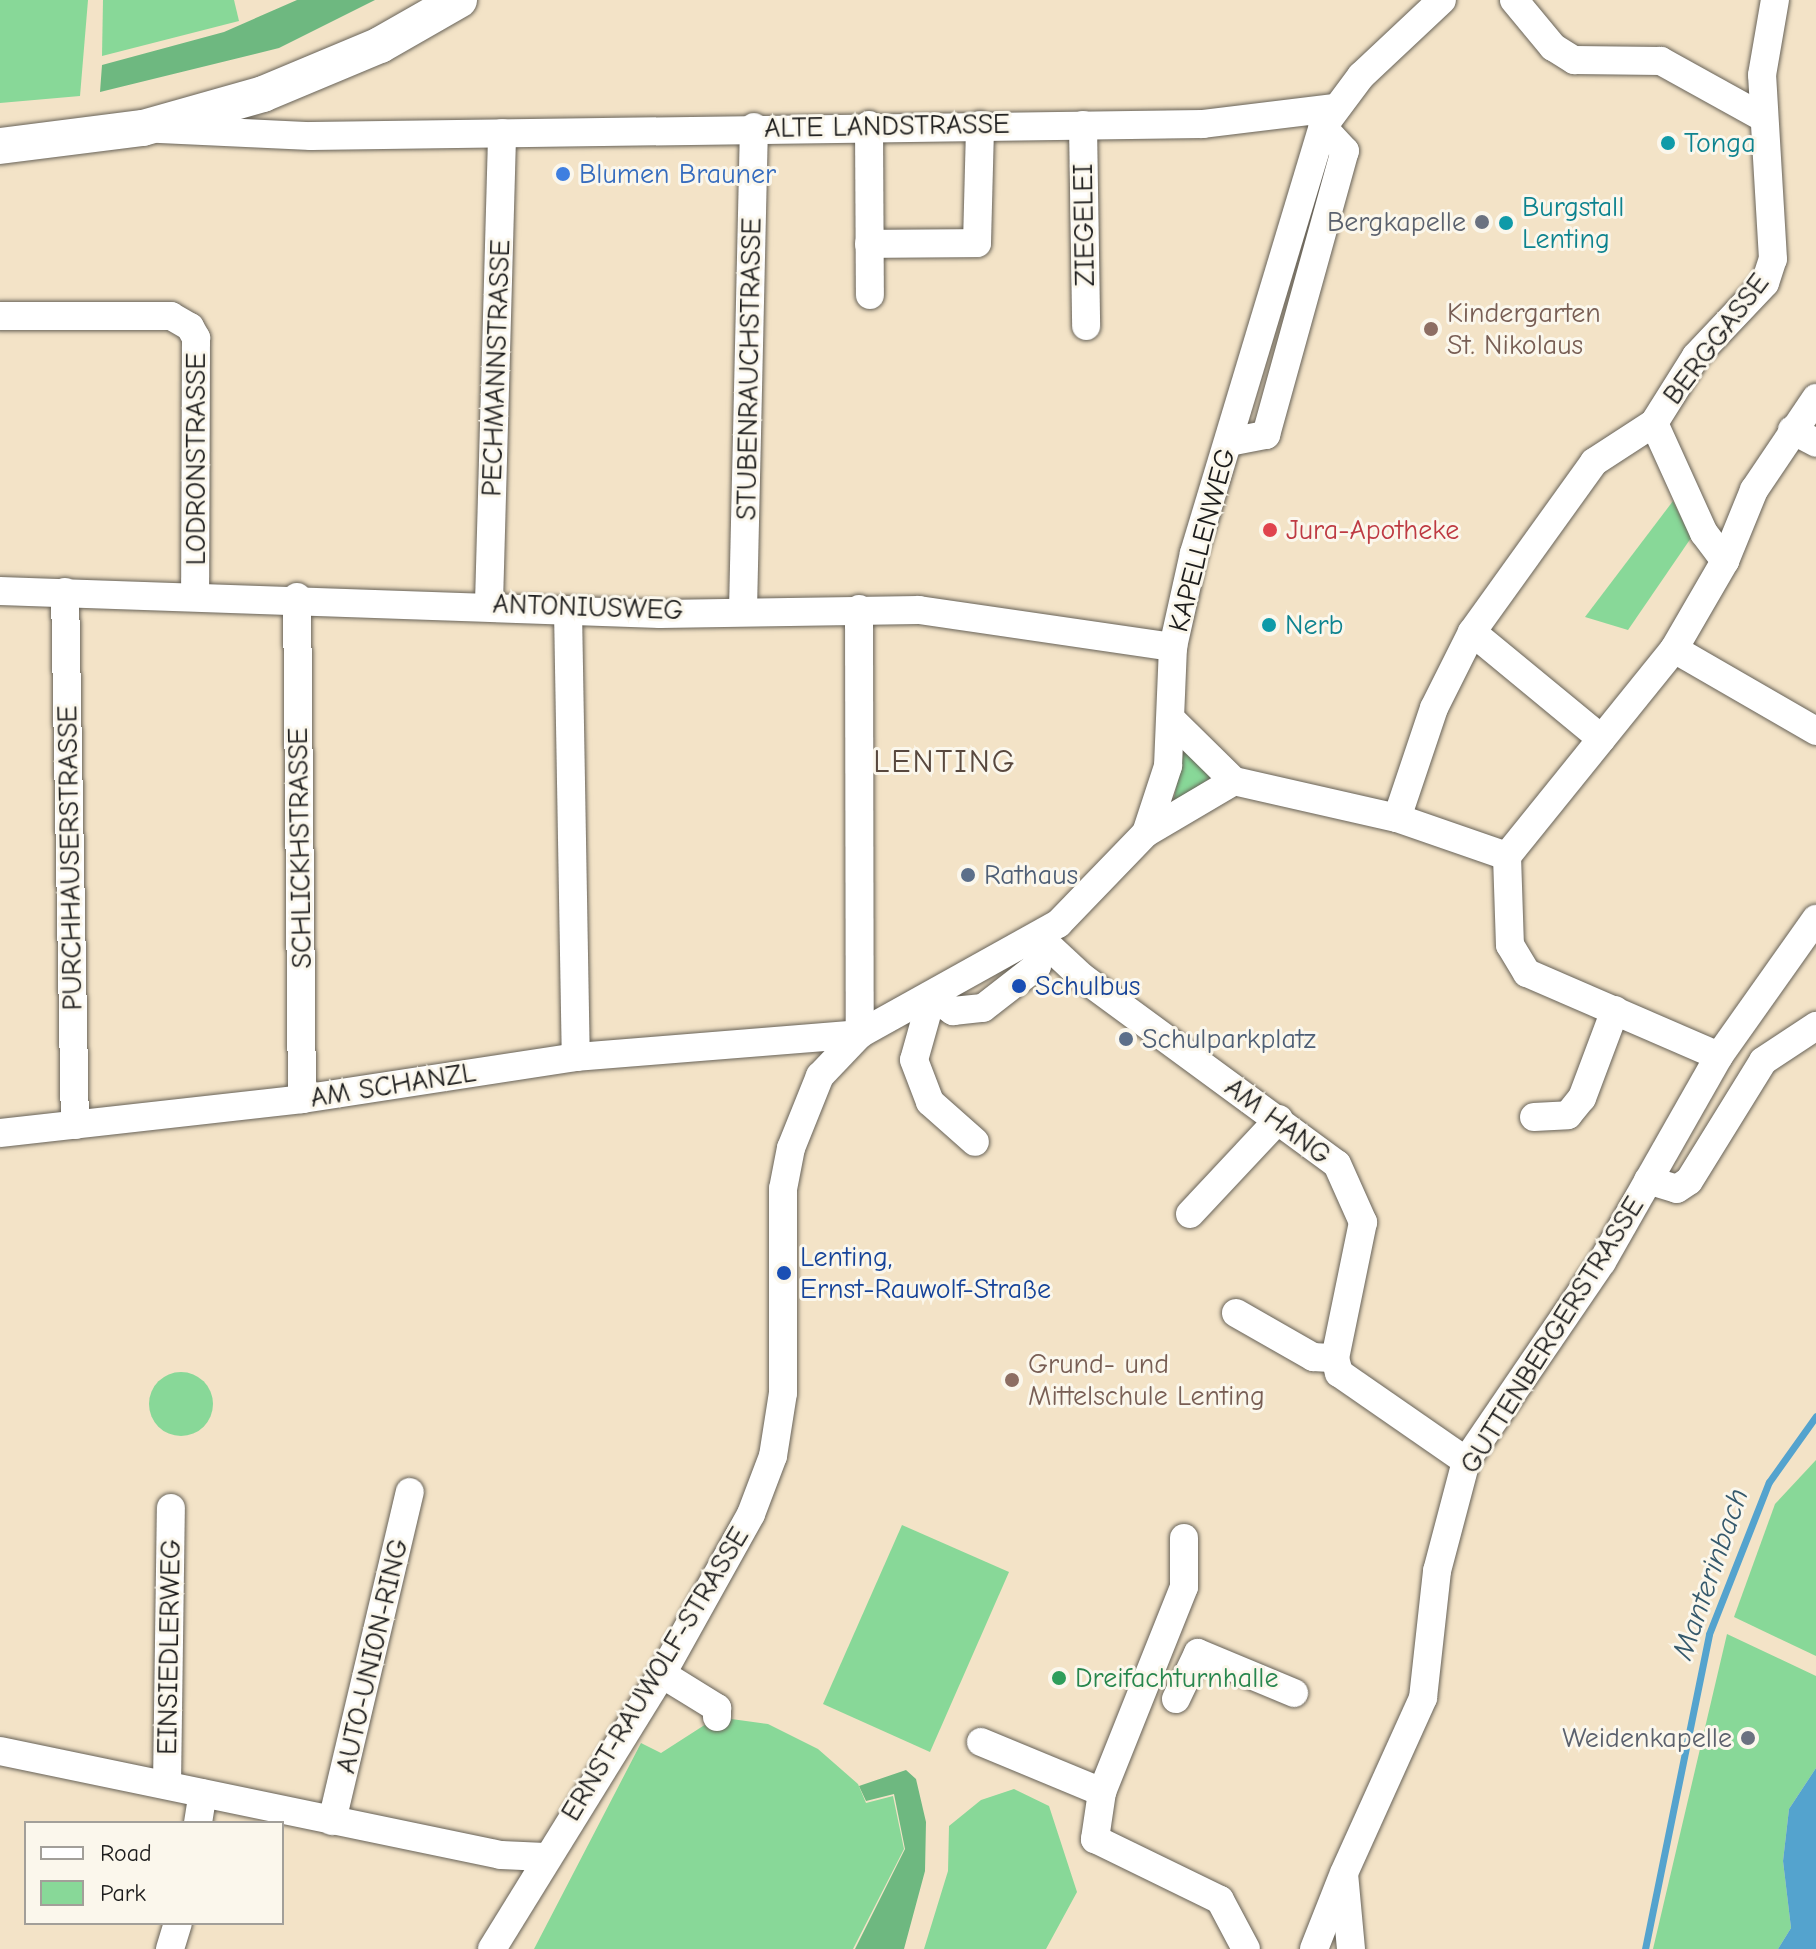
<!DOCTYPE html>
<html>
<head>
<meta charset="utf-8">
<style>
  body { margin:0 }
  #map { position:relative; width:1816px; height:1949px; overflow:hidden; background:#f3e3c7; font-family:"Comic Neue",sans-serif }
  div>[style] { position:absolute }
  .green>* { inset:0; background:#88d898 }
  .round { border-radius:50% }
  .forest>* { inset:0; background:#6eb880 }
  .water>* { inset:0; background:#54a3ce }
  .stream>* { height:7px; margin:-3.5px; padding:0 3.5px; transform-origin:3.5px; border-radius:3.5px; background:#54a3ce }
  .roads { filter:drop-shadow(0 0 2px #676258) drop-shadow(0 0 2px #676258) }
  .minor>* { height:28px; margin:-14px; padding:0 14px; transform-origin:14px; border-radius:14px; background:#fff }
  .major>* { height:36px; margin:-18px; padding:0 18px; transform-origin:18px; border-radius:18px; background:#fff }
  .dots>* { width:22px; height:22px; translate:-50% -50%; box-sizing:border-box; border:4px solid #fbf7ec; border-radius:50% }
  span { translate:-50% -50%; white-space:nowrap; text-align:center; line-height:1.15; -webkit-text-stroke:6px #fbf7ec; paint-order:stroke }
  .street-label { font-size:28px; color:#1c1c1c }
  .culture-label { font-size:28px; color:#0d838f }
  .left { translate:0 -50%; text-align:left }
  .shop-label { font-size:28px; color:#366cbe }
  .worship-label { font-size:28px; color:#5b616d }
  .right { translate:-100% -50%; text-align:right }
  .education-label { font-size:28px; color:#785e54 }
  .health-label { font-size:28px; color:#be3a42 }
  .service-label { font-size:28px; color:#4e5e75 }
  .transit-label { font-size:28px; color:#164399 }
  .leisure-label { font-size:28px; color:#27864d }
  .water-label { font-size:30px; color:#35596c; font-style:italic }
  .quarter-label { font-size:32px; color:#58483e; letter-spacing:2px }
  .legend { position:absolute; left:24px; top:1821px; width:260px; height:104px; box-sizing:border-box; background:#fbf7ec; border:2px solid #a29f99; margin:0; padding:10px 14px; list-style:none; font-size:24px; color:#1c1c1c }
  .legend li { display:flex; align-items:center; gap:16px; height:40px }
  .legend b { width:40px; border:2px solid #a29f99 }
</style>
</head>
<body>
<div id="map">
  <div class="green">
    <i style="clip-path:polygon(0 0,88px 0,80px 96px,0 103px)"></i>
    <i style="clip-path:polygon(103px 0,234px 0,239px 21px,102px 56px)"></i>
    <i style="clip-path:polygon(1673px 501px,1691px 538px,1628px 630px,1585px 617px)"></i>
    <i style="clip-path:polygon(1185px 745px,1215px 775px,1173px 803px)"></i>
    <i class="round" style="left:149px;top:1372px;width:64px;height:64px"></i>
    <i style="clip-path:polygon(1816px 1460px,1816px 1656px,1734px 1617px,1775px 1504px)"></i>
    <i style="clip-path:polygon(902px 1525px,1009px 1572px,930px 1752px,823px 1704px)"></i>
    <i style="clip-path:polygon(1727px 1634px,1816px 1676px,1816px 1768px,1789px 1809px,1783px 1861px,1791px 1928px,1778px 1949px,1653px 1949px)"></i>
    <i style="clip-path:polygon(717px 1717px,768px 1724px,818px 1749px,858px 1784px,866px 1803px,893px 1796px,904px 1849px,853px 1949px,534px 1949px,641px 1743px,661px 1753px)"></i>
    <i style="clip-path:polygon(1014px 1789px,1049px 1806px,1077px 1892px,1046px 1949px,924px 1949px,948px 1871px,949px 1826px,981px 1800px)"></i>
  </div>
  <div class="forest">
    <i style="clip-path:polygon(297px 0,375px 0,279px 48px,100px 92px,102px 65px,224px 32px)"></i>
    <i style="clip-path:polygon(906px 1770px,916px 1779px,926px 1822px,925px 1871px,904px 1949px,855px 1949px,905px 1849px,894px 1794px,866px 1801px,859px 1786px)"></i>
  </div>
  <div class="water">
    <i style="clip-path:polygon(1816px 1768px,1816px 1949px,1778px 1949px,1791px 1928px,1783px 1861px,1789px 1809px)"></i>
  </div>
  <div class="stream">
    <i style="left:1645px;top:1949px;width:321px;rotate:-78.5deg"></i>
    <i style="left:1709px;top:1634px;width:163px;rotate:-68.5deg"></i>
    <i style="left:1769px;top:1482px;width:81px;rotate:-54.5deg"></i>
  </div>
  <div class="roads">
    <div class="minor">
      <i style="left:1514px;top:0;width:61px;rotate:50.3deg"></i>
      <i style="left:1553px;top:47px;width:25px;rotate:32deg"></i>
      <i style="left:1574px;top:60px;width:87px;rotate:0.7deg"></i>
      <i style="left:1661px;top:61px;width:115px;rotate:29deg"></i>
      <i style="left:869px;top:125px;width:170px;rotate:89.7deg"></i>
      <i style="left:1083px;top:125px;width:201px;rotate:89.1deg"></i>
      <i style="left:160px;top:129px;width:151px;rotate:2.7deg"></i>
      <i style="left:311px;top:136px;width:892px;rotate:-0.77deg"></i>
      <i style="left:1203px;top:124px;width:131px;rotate:-7deg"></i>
      <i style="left:869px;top:244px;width:108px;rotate:-0.5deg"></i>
      <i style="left:977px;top:243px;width:118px;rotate:-88.5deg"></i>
      <i style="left:0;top:316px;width:171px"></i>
      <i style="left:171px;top:316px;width:22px;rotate:30deg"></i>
      <i style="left:190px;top:327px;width:13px;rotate:61deg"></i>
      <i style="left:196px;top:338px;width:256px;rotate:90.2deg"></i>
      <i style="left:1654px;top:423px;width:121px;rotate:65.6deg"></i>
      <i style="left:1704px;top:533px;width:35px;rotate:53deg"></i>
      <i style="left:1792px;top:430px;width:27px;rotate:28deg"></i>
      <i style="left:1229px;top:442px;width:38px;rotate:-11deg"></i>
      <i style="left:1266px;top:435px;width:295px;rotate:-74.5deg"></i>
      <i style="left:1345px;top:151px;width:33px;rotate:-133deg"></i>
      <i style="left:0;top:591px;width:660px;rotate:2deg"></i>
      <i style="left:660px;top:614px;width:259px;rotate:-0.9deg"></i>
      <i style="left:919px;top:610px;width:257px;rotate:8.3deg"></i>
      <i style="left:65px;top:592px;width:533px;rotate:88.93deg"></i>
      <i style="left:297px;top:597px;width:502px;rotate:89.43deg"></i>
      <i style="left:489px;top:603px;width:470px;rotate:-88.4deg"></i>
      <i style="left:859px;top:609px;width:425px;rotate:89.9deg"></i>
      <i style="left:568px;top:610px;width:447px;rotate:89deg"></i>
      <i style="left:743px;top:610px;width:483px;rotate:-88.7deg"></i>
      <i style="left:1472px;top:632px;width:168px;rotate:39.5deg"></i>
      <i style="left:1674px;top:649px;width:164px;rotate:30deg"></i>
      <i style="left:1175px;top:723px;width:83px;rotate:44.5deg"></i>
      <i style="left:1397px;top:818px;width:116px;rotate:-71.4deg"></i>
      <i style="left:1434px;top:708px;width:85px;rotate:-63.4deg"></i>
      <i style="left:1472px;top:632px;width:209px;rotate:-54.3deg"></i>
      <i style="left:1594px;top:462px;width:72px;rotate:-33deg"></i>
      <i style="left:1654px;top:423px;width:79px;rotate:-57.9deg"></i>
      <i style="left:1696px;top:356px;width:100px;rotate:-46.6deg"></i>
      <i style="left:1765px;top:283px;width:25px;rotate:-72deg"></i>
      <i style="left:1773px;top:259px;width:184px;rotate:-93.4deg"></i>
      <i style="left:1762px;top:75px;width:76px;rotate:-80.2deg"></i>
      <i style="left:1146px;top:833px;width:102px;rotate:-30.6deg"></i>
      <i style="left:1234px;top:781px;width:167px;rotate:12.8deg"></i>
      <i style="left:1397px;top:818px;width:116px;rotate:19.1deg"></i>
      <i style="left:1507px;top:856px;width:266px;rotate:-51.1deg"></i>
      <i style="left:1674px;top:649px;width:102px;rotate:-59.9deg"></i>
      <i style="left:1725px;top:561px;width:77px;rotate:-67.8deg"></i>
      <i style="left:1754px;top:490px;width:111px;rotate:-56deg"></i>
      <i style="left:1507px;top:856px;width:89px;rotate:88.1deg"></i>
      <i style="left:1510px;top:945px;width:33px;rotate:59deg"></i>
      <i style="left:1527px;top:973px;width:209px;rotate:23.4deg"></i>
      <i style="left:1039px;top:937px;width:59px;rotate:42.9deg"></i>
      <i style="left:1082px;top:977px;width:316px;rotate:36.3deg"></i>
      <i style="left:1337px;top:1164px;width:64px;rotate:65.9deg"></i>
      <i style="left:1363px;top:1222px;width:139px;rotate:101.6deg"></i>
      <i style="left:1335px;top:1358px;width:16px;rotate:75deg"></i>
      <i style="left:1339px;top:1373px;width:155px;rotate:34.7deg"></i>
      <i style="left:932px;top:996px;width:66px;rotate:105.7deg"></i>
      <i style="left:914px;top:1060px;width:45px;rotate:69.1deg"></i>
      <i style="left:930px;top:1102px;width:60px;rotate:41.6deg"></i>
      <i style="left:932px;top:996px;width:26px;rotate:36deg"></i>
      <i style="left:953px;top:1011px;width:30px;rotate:-6deg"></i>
      <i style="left:983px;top:1008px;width:68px;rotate:-37.9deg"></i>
      <i style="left:1037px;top:966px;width:29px;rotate:-86deg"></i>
      <i style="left:1534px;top:1117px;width:34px;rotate:-3deg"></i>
      <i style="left:1568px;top:1115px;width:22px;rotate:-51deg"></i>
      <i style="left:1582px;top:1098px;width:94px;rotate:-69.4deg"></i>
      <i style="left:0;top:1133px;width:304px;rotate:-6.4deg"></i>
      <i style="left:302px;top:1099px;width:277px;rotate:-8.7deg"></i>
      <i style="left:576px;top:1057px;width:285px;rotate:-4.6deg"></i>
      <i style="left:1648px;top:1180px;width:30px;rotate:17deg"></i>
      <i style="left:1677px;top:1189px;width:14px;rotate:-34deg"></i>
      <i style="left:1689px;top:1181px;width:141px;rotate:-58.3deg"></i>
      <i style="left:1763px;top:1061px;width:64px;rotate:-33.4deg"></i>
      <i style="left:1190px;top:1214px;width:130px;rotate:-46.9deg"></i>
      <i style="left:1236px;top:1313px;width:89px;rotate:29.7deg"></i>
      <i style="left:1313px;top:1357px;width:22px;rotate:3deg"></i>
      <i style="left:1184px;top:1538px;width:49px;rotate:90deg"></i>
      <i style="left:1184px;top:1587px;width:221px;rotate:111.8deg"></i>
      <i style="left:1102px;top:1792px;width:48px;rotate:98.5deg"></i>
      <i style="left:1095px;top:1839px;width:139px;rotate:26deg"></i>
      <i style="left:1220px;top:1900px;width:55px;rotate:62deg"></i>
      <i style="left:662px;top:1674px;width:65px;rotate:31.7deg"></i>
      <i style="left:717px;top:1708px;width:9px;rotate:90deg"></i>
      <i style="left:1176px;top:1699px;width:51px;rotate:-64.4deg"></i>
      <i style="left:1198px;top:1653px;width:104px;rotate:22.6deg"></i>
      <i style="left:981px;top:1742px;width:131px;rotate:22.5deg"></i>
      <i style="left:0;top:1751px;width:512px;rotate:11.73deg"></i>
      <i style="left:501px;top:1855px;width:44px;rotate:2.6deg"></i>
      <i style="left:167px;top:1785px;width:277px;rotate:-89.2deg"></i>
      <i style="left:332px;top:1821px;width:338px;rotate:-76.7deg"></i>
      <i style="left:198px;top:1823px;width:30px;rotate:-81deg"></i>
      <i style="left:170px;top:1949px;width:27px;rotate:-73deg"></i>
      <i style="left:492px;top:1949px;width:323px;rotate:-58.3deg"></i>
      <i style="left:662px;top:1674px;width:183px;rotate:-60.9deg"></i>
      <i style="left:751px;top:1514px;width:62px;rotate:-69.2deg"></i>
      <i style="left:773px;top:1456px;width:64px;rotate:-81deg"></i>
      <i style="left:783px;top:1393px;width:204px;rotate:-90deg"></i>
      <i style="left:783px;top:1189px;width:42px;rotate:-79deg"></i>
      <i style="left:791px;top:1148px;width:78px;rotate:-68.1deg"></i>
      <i style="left:820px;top:1076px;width:58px;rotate:-46.4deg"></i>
      <i style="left:860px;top:1034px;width:227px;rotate:-29.1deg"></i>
      <i style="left:1058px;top:924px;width:127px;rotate:-46deg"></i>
      <i style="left:1146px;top:833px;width:71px;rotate:-71.8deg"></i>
      <i style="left:1168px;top:766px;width:119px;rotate:-87.6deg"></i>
      <i style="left:1173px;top:647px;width:96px;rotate:-77.4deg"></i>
      <i style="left:1194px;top:553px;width:445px;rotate:-73.2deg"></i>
      <i style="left:1323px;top:127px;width:64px;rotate:-53.3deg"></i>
      <i style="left:1361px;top:76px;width:111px;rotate:-43.2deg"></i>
      <i style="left:1314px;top:1949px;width:76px;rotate:-68.5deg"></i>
      <i style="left:1351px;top:1949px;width:76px;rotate:-95.3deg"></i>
      <i style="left:1344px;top:1873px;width:192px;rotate:-65.7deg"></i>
      <i style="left:1423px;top:1698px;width:128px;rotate:-83.7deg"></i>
      <i style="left:1437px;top:1571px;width:114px;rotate:-75.2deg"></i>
      <i style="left:1466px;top:1461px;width:241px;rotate:-55.7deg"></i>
      <i style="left:1602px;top:1262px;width:237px;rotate:-60.4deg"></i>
      <i style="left:1719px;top:1056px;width:168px;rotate:-54.7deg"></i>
    </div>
    <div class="major">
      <i style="left:0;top:146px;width:144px;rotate:-7.2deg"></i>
      <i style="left:143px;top:128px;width:125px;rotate:-15.8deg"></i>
      <i style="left:263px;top:94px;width:127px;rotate:-22.7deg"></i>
      <i style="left:380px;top:45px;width:91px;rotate:-29.7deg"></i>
    </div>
  </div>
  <div class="dots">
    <i style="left:1668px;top:143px;background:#0f9aa8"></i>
    <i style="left:563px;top:174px;background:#3f7fe0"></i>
    <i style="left:1482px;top:222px;background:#6b7280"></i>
    <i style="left:1506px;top:223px;background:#0f9aa8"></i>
    <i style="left:1431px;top:329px;background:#8d6e63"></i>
    <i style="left:1270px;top:530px;background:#e0444e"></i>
    <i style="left:1269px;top:625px;background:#0f9aa8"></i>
    <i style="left:968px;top:875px;background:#5c6f8a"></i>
    <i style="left:1019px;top:986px;background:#1a4fb4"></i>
    <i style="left:1126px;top:1039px;background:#5c6f8a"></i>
    <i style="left:784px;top:1273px;background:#1a4fb4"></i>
    <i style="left:1012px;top:1380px;background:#8d6e63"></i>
    <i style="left:1059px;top:1678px;background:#2e9e5b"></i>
    <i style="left:1748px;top:1738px;background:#6b7280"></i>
  </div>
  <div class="street-label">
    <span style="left:887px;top:126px;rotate:-1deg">ALTE LANDSTRASSE</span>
    <span style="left:1084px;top:225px;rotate:-91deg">ZIEGELEI</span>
    <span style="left:1716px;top:339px;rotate:-53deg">BERGGASSE</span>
    <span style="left:496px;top:368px;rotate:-88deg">PECHMANNSTRASSE</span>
    <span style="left:749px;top:369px;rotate:-89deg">STUBENRAUCHSTRASSE</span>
    <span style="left:196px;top:459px;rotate:-90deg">LODRONSTRASSE</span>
    <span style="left:1202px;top:540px;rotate:-75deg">KAPELLENWEG</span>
    <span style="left:588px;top:607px;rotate:2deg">ANTONIUSWEG</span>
    <span style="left:300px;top:848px;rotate:-91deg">SCHLICKHSTRASSE</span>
    <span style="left:70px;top:858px;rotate:-91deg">PURCHHAUSERSTRASSE</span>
    <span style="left:393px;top:1085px;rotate:-9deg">AM SCHANZL</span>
    <span style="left:1278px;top:1121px;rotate:37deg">AM HANG</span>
    <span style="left:1552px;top:1335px;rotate:-58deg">GUTTENBERGERSTRASSE</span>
    <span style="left:169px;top:1647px;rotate:-89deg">EINSIEDLERWEG</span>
    <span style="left:372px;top:1656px;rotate:-77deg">AUTO-UNION-RING</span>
    <span style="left:655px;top:1674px;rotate:-59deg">ERNST-RAUWOLF-STRASSE</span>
  </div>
  <div class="culture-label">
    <span class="left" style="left:1684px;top:143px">Tonga</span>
    <span class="left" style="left:1522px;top:223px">Burgstall<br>Lenting</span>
    <span class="left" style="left:1285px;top:625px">Nerb</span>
  </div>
  <div class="shop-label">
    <span class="left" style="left:579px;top:174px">Blumen Brauner</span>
  </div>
  <div class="worship-label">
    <span class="right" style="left:1466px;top:222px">Bergkapelle</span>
    <span class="right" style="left:1732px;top:1738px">Weidenkapelle</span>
  </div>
  <div class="education-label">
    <span class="left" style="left:1447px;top:329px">Kindergarten<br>St. Nikolaus</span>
    <span class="left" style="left:1028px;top:1380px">Grund- und<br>Mittelschule Lenting</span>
  </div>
  <div class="health-label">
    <span class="left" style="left:1286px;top:530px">Jura-Apotheke</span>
  </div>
  <div class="service-label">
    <span class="left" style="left:984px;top:875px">Rathaus</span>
    <span class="left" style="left:1142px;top:1039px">Schulparkplatz</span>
  </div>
  <div class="transit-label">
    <span class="left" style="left:1035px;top:986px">Schulbus</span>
    <span class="left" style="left:800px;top:1273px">Lenting,<br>Ernst-Rauwolf-Straße</span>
  </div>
  <div class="leisure-label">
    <span class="left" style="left:1075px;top:1678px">Dreifachturnhalle</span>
  </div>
  <div class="water-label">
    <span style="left:1711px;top:1574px;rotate:-71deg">Manterinbach</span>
  </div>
  <div class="quarter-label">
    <span style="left:945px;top:762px">LENTING</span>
  </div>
  <ul class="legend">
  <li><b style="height:10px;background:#fff"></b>Road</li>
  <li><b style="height:22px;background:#88d898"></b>Park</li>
  </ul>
</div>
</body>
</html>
